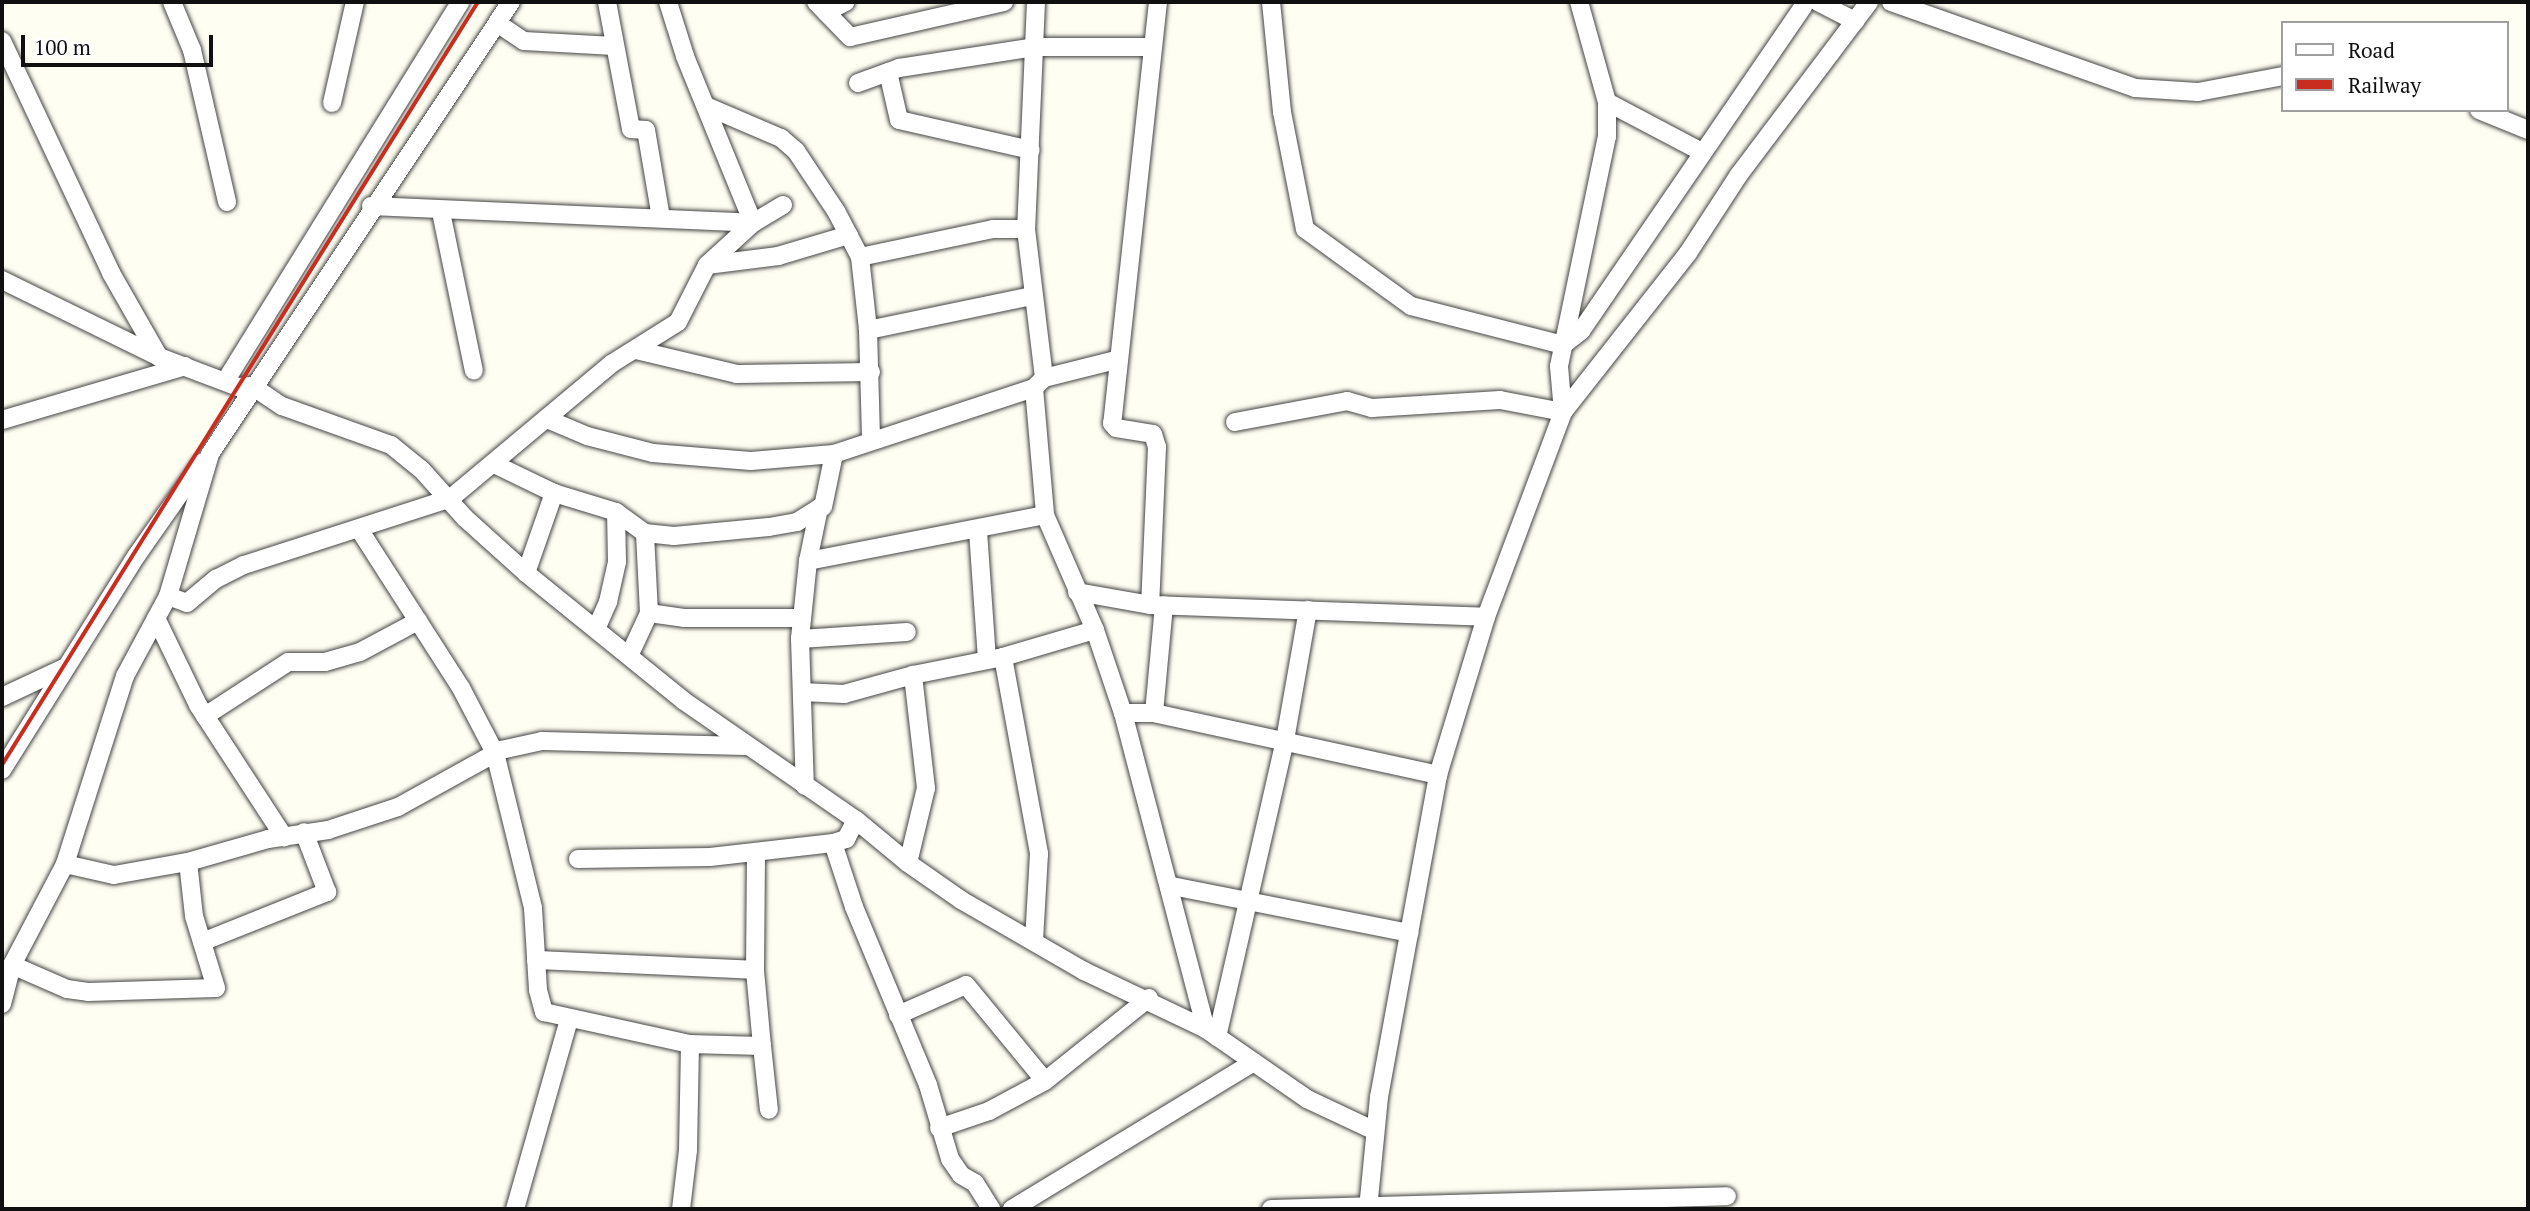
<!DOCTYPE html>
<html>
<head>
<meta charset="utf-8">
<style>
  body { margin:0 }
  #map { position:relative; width:2530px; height:1211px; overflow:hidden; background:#fffef3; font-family:"PT Serif",serif }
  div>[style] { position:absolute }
  .roads { filter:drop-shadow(0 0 2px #434343) drop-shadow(0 0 2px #434343) }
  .minor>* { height:18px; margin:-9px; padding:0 9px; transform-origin:9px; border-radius:9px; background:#fff }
  .rail>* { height:3.5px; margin:-1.75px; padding:0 1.75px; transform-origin:1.75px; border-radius:1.75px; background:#c82d20 }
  span { translate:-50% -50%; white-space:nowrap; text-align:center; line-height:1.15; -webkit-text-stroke:7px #fff; paint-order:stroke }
  .frame { position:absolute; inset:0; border:4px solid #101010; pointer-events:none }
  .legend { position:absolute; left:2281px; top:21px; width:228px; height:91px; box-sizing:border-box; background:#fff; border:2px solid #9f9f9f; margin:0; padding:9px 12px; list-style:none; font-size:21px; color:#101010 }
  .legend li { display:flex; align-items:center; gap:14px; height:35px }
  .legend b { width:35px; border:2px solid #9f9f9f }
  .scale { position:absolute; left:21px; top:35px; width:192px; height:32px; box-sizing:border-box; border:4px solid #101010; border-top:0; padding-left:9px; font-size:21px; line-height:24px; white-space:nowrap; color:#101010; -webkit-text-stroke:5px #fff; paint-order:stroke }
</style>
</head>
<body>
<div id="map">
  <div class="roads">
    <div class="minor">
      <i style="left:172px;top:2px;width:52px;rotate:67.4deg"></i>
      <i style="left:192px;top:50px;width:156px;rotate:77deg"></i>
      <i style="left:607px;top:2px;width:129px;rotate:79.3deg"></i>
      <i style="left:631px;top:129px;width:15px;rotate:4deg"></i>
      <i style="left:646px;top:130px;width:89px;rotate:80.3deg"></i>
      <i style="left:816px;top:2px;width:49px;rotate:45.8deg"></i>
      <i style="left:850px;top:37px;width:158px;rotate:-12.8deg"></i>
      <i style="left:1036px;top:2px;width:227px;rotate:92.5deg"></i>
      <i style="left:1026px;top:229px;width:150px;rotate:83.1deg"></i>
      <i style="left:1044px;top:378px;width:14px;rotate:135deg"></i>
      <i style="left:1034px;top:388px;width:127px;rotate:85deg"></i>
      <i style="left:1045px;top:515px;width:125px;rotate:66.5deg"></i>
      <i style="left:1095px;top:630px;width:88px;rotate:71.4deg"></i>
      <i style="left:1123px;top:713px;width:327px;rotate:75.3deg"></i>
      <i style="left:1158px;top:2px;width:424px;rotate:96.2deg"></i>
      <i style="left:1112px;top:423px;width:6px;rotate:51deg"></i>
      <i style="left:1116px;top:428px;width:37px;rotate:9deg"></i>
      <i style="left:1153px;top:434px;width:14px;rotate:73deg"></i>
      <i style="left:1157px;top:447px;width:158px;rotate:92.5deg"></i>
      <i style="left:1150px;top:605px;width:336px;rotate:2deg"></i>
      <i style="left:1271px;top:2px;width:111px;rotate:84.3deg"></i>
      <i style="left:1282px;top:112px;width:119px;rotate:78.9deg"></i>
      <i style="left:1305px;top:229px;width:131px;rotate:36deg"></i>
      <i style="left:1411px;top:306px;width:157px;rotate:14.4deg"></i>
      <i style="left:1563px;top:345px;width:23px;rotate:-38deg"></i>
      <i style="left:1581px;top:331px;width:393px;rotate:-55.6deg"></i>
      <i style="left:1818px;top:2px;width:42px;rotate:27.2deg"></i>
      <i style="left:1891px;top:2px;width:259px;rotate:19.4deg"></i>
      <i style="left:2135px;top:88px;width:63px;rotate:3.6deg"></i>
      <i style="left:2198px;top:92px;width:86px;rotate:-10.7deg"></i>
      <i style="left:826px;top:12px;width:22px;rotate:-27deg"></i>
      <i style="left:497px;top:23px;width:32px;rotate:34deg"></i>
      <i style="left:524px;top:41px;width:90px;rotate:3.2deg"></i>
      <i style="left:2px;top:41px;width:256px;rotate:64.8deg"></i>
      <i style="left:111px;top:273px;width:97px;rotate:60.3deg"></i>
      <i style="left:888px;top:72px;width:49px;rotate:77.1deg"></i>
      <i style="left:899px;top:120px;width:135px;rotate:12.8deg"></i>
      <i style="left:858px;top:83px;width:44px;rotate:-20.1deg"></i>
      <i style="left:899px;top:68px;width:137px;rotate:-8.8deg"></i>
      <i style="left:1034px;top:47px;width:118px"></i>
      <i style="left:1607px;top:102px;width:107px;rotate:27.8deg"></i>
      <i style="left:332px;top:103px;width:104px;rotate:-77.2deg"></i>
      <i style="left:706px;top:106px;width:82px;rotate:23.1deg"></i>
      <i style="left:781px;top:138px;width:20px;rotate:41deg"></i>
      <i style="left:796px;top:151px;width:72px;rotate:56.3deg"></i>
      <i style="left:836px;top:211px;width:52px;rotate:62.4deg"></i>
      <i style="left:860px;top:257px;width:73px;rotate:83.7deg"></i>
      <i style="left:868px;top:330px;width:109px;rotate:88.4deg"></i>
      <i style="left:2479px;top:110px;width:53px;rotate:22.2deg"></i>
      <i style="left:371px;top:206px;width:382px;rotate:2.5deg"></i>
      <i style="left:753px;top:223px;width:35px;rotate:-31deg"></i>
      <i style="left:441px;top:212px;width:162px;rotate:78.3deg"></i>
      <i style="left:860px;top:257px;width:136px;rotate:-11.9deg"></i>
      <i style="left:993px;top:229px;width:33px"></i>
      <i style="left:707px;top:265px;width:72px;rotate:-7.2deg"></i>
      <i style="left:778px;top:256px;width:74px;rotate:-16.5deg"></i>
      <i style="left:2px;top:280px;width:175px;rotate:26.1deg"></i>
      <i style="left:159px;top:357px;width:85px;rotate:20.8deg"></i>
      <i style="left:238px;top:387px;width:14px;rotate:-4deg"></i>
      <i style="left:252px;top:386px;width:36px;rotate:34deg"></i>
      <i style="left:282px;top:406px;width:116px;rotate:19.7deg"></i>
      <i style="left:391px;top:445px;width:38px;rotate:39deg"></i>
      <i style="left:421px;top:469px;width:66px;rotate:48.1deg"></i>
      <i style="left:465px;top:518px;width:82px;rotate:42deg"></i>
      <i style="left:526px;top:573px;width:203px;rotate:39deg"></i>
      <i style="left:684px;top:701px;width:209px;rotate:34.7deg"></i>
      <i style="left:856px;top:820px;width:67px;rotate:39.6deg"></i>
      <i style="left:908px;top:863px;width:65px;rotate:34.9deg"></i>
      <i style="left:961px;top:900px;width:142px;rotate:30deg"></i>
      <i style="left:1084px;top:971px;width:135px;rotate:25.4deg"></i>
      <i style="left:1206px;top:1029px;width:123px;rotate:34.7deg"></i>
      <i style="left:1307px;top:1099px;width:75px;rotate:25.2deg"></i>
      <i style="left:868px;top:330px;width:167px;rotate:-11.7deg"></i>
      <i style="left:636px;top:350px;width:104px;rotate:13.4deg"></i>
      <i style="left:737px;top:374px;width:134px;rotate:-0.9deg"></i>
      <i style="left:1044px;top:378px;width:74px;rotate:-14deg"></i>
      <i style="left:226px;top:380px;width:445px;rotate:-58.2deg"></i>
      <i style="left:547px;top:419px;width:43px;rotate:23deg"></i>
      <i style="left:587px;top:436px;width:68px;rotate:14.4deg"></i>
      <i style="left:653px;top:453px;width:98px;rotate:4.7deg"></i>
      <i style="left:751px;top:461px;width:83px;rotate:-4.8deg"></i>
      <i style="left:834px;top:454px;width:54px;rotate:101.7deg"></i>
      <i style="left:2px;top:420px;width:191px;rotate:-16.4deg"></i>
      <i style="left:1235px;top:422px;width:114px;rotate:-10.6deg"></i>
      <i style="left:1347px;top:401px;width:26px;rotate:16deg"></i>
      <i style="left:1372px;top:408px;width:128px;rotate:-3.6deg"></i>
      <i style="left:1500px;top:400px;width:64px;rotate:10.8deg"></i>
      <i style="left:1563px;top:412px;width:46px;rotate:-95deg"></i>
      <i style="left:1559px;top:366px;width:234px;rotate:-78.2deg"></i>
      <i style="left:1607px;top:137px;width:35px;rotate:-90deg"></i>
      <i style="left:1607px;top:102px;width:104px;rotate:-105.6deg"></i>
      <i style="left:834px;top:454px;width:211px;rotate:-18.3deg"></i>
      <i style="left:494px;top:464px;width:67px;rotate:25.8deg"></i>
      <i style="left:554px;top:493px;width:65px;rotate:17deg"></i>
      <i style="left:616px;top:512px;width:36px;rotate:36deg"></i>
      <i style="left:359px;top:529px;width:189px;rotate:57.3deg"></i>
      <i style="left:461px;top:688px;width:73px;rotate:62.4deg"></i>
      <i style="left:495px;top:753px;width:160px;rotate:76.2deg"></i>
      <i style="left:533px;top:908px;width:82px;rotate:86.5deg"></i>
      <i style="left:538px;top:990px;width:23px;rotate:75deg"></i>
      <i style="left:544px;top:1012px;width:149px;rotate:12.4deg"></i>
      <i style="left:690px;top:1044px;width:72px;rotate:1.6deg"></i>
      <i style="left:762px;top:1046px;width:76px;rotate:-95.3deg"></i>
      <i style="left:755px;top:970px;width:117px;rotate:-89.5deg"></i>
      <i style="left:978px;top:531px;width:128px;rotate:86deg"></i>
      <i style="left:808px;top:561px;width:241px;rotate:-11deg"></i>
      <i style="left:526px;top:573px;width:85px;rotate:-70.7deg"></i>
      <i style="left:1077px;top:592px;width:74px;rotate:10.1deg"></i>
      <i style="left:168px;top:596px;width:20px;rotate:20deg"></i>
      <i style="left:187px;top:603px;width:38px;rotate:-40deg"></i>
      <i style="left:216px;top:579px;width:31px;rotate:-27deg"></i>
      <i style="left:244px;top:565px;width:218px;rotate:-17.9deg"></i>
      <i style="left:451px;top:498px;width:209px;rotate:-39.9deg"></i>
      <i style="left:611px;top:364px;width:79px;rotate:-32.1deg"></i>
      <i style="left:678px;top:322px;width:64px;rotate:-63deg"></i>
      <i style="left:707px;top:265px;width:62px;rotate:-42.4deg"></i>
      <i style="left:753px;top:223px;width:180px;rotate:-112.2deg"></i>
      <i style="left:685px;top:56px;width:57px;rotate:-107.5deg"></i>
      <i style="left:649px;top:613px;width:35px;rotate:8deg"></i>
      <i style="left:684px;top:618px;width:118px"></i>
      <i style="left:156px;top:618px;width:97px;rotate:64.2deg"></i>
      <i style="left:198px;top:705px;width:158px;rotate:56.9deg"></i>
      <i style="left:596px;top:629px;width:30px;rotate:-66deg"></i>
      <i style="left:608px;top:602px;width:41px;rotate:-77.3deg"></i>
      <i style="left:617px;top:562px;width:50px;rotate:-91.1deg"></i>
      <i style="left:800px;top:639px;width:107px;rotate:-3.7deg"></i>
      <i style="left:630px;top:654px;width:45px;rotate:-65.1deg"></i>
      <i style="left:649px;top:613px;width:80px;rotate:-92.9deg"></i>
      <i style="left:645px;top:533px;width:29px;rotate:6deg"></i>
      <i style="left:674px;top:536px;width:95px;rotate:-5.4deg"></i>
      <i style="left:769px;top:527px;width:28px;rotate:-10deg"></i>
      <i style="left:797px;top:522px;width:26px;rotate:-32deg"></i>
      <i style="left:819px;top:508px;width:54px;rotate:101.7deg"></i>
      <i style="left:808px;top:561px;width:78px;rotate:95.9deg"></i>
      <i style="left:800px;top:639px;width:147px;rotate:88.1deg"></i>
      <i style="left:1003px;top:657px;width:200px;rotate:79.6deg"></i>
      <i style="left:1039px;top:854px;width:88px;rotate:93.3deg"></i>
      <i style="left:802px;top:692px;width:42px;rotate:2.7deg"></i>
      <i style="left:844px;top:694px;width:72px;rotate:-15.4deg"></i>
      <i style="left:2px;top:697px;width:71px;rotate:-25.1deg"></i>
      <i style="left:1123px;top:713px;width:31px"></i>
      <i style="left:1154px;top:713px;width:291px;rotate:12.3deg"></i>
      <i style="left:1154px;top:713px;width:108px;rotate:-84.7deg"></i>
      <i style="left:205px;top:716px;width:99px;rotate:-33deg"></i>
      <i style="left:288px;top:662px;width:37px"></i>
      <i style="left:325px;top:662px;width:36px;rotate:-16deg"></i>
      <i style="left:360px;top:652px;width:66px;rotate:-28.1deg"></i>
      <i style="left:2px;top:770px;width:254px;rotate:-57.9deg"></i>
      <i style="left:137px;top:555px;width:113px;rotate:-55deg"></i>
      <i style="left:833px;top:843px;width:67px;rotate:71.8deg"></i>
      <i style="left:854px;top:907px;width:193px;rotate:67.4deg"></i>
      <i style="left:928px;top:1085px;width:77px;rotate:73.4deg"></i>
      <i style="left:950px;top:1159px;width:19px;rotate:55deg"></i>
      <i style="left:961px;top:1175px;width:16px;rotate:30deg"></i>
      <i style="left:975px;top:1183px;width:31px;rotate:58deg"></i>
      <i style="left:578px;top:859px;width:132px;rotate:-0.9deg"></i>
      <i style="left:710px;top:857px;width:124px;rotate:-6.5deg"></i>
      <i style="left:833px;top:843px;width:14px;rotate:-17deg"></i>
      <i style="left:846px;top:839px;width:21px;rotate:-62deg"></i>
      <i style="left:908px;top:863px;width:77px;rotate:-76.5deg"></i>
      <i style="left:926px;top:788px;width:114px;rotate:-96.6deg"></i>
      <i style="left:913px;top:675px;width:92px;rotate:-11.3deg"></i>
      <i style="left:1003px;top:657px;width:96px;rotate:-16.4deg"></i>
      <i style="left:65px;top:864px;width:50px;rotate:12.7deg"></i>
      <i style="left:114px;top:875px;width:75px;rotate:-10deg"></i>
      <i style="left:188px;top:862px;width:83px;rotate:-16deg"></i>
      <i style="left:268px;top:839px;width:61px;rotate:-8.5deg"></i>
      <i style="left:328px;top:830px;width:74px;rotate:-18.2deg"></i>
      <i style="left:398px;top:807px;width:118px;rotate:-29deg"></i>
      <i style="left:501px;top:750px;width:42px;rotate:-12.4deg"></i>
      <i style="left:542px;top:741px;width:204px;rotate:1.4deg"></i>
      <i style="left:1172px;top:886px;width:242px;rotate:11.2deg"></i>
      <i style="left:202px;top:942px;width:135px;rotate:-21.8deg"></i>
      <i style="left:327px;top:892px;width:64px;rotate:-111deg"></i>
      <i style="left:536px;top:960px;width:219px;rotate:2.6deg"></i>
      <i style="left:12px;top:965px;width:60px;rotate:23.6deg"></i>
      <i style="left:67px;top:989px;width:21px;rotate:8deg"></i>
      <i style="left:88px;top:992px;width:128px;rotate:-1.8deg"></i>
      <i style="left:216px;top:988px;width:75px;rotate:-107deg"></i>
      <i style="left:194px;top:916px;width:54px;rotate:-96.3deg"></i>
      <i style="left:2px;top:1004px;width:40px;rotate:-75.6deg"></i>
      <i style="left:12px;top:965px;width:114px;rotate:-62.3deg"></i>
      <i style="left:65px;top:864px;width:197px;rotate:-72.3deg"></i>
      <i style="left:125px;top:676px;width:91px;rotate:-61.7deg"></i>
      <i style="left:168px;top:596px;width:148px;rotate:-73.5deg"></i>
      <i style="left:210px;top:454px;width:543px;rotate:-56.34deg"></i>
      <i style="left:898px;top:1015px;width:74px;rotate:-23.8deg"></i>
      <i style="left:966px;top:985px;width:124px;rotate:50.5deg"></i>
      <i style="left:1045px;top:1081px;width:133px;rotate:-38.6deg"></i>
      <i style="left:1217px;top:1037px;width:305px;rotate:-77.1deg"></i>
      <i style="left:1285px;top:740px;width:132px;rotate:-80deg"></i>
      <i style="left:762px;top:1046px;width:64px;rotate:83.8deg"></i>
      <i style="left:939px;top:1128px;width:53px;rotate:-18.8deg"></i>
      <i style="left:989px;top:1111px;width:64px;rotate:-28.2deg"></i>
      <i style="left:515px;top:1209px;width:197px;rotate:-74.1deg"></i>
      <i style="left:681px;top:1209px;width:59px;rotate:-83.2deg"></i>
      <i style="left:688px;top:1150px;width:106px;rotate:-88.9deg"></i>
      <i style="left:1012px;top:1209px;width:283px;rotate:-31.3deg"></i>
      <i style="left:1271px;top:1209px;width:456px;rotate:-1.6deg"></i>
      <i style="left:1368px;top:1209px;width:113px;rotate:-84.4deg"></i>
      <i style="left:1379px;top:1097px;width:327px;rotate:-79.6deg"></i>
      <i style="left:1438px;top:775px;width:165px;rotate:-73.1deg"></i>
      <i style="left:1486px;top:617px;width:219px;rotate:-69.4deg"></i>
      <i style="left:1563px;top:412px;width:202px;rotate:-51.8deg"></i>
      <i style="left:1688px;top:253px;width:92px;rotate:-57deg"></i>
      <i style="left:1738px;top:176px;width:218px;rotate:-53deg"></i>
    </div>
  </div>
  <div class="rail">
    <i style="left:2px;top:765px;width:899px;rotate:-58.04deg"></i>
  </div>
  <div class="frame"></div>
  <ul class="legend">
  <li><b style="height:9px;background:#fff"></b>Road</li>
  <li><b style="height:9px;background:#c82d20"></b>Railway</li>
  </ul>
  <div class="scale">100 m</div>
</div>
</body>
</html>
